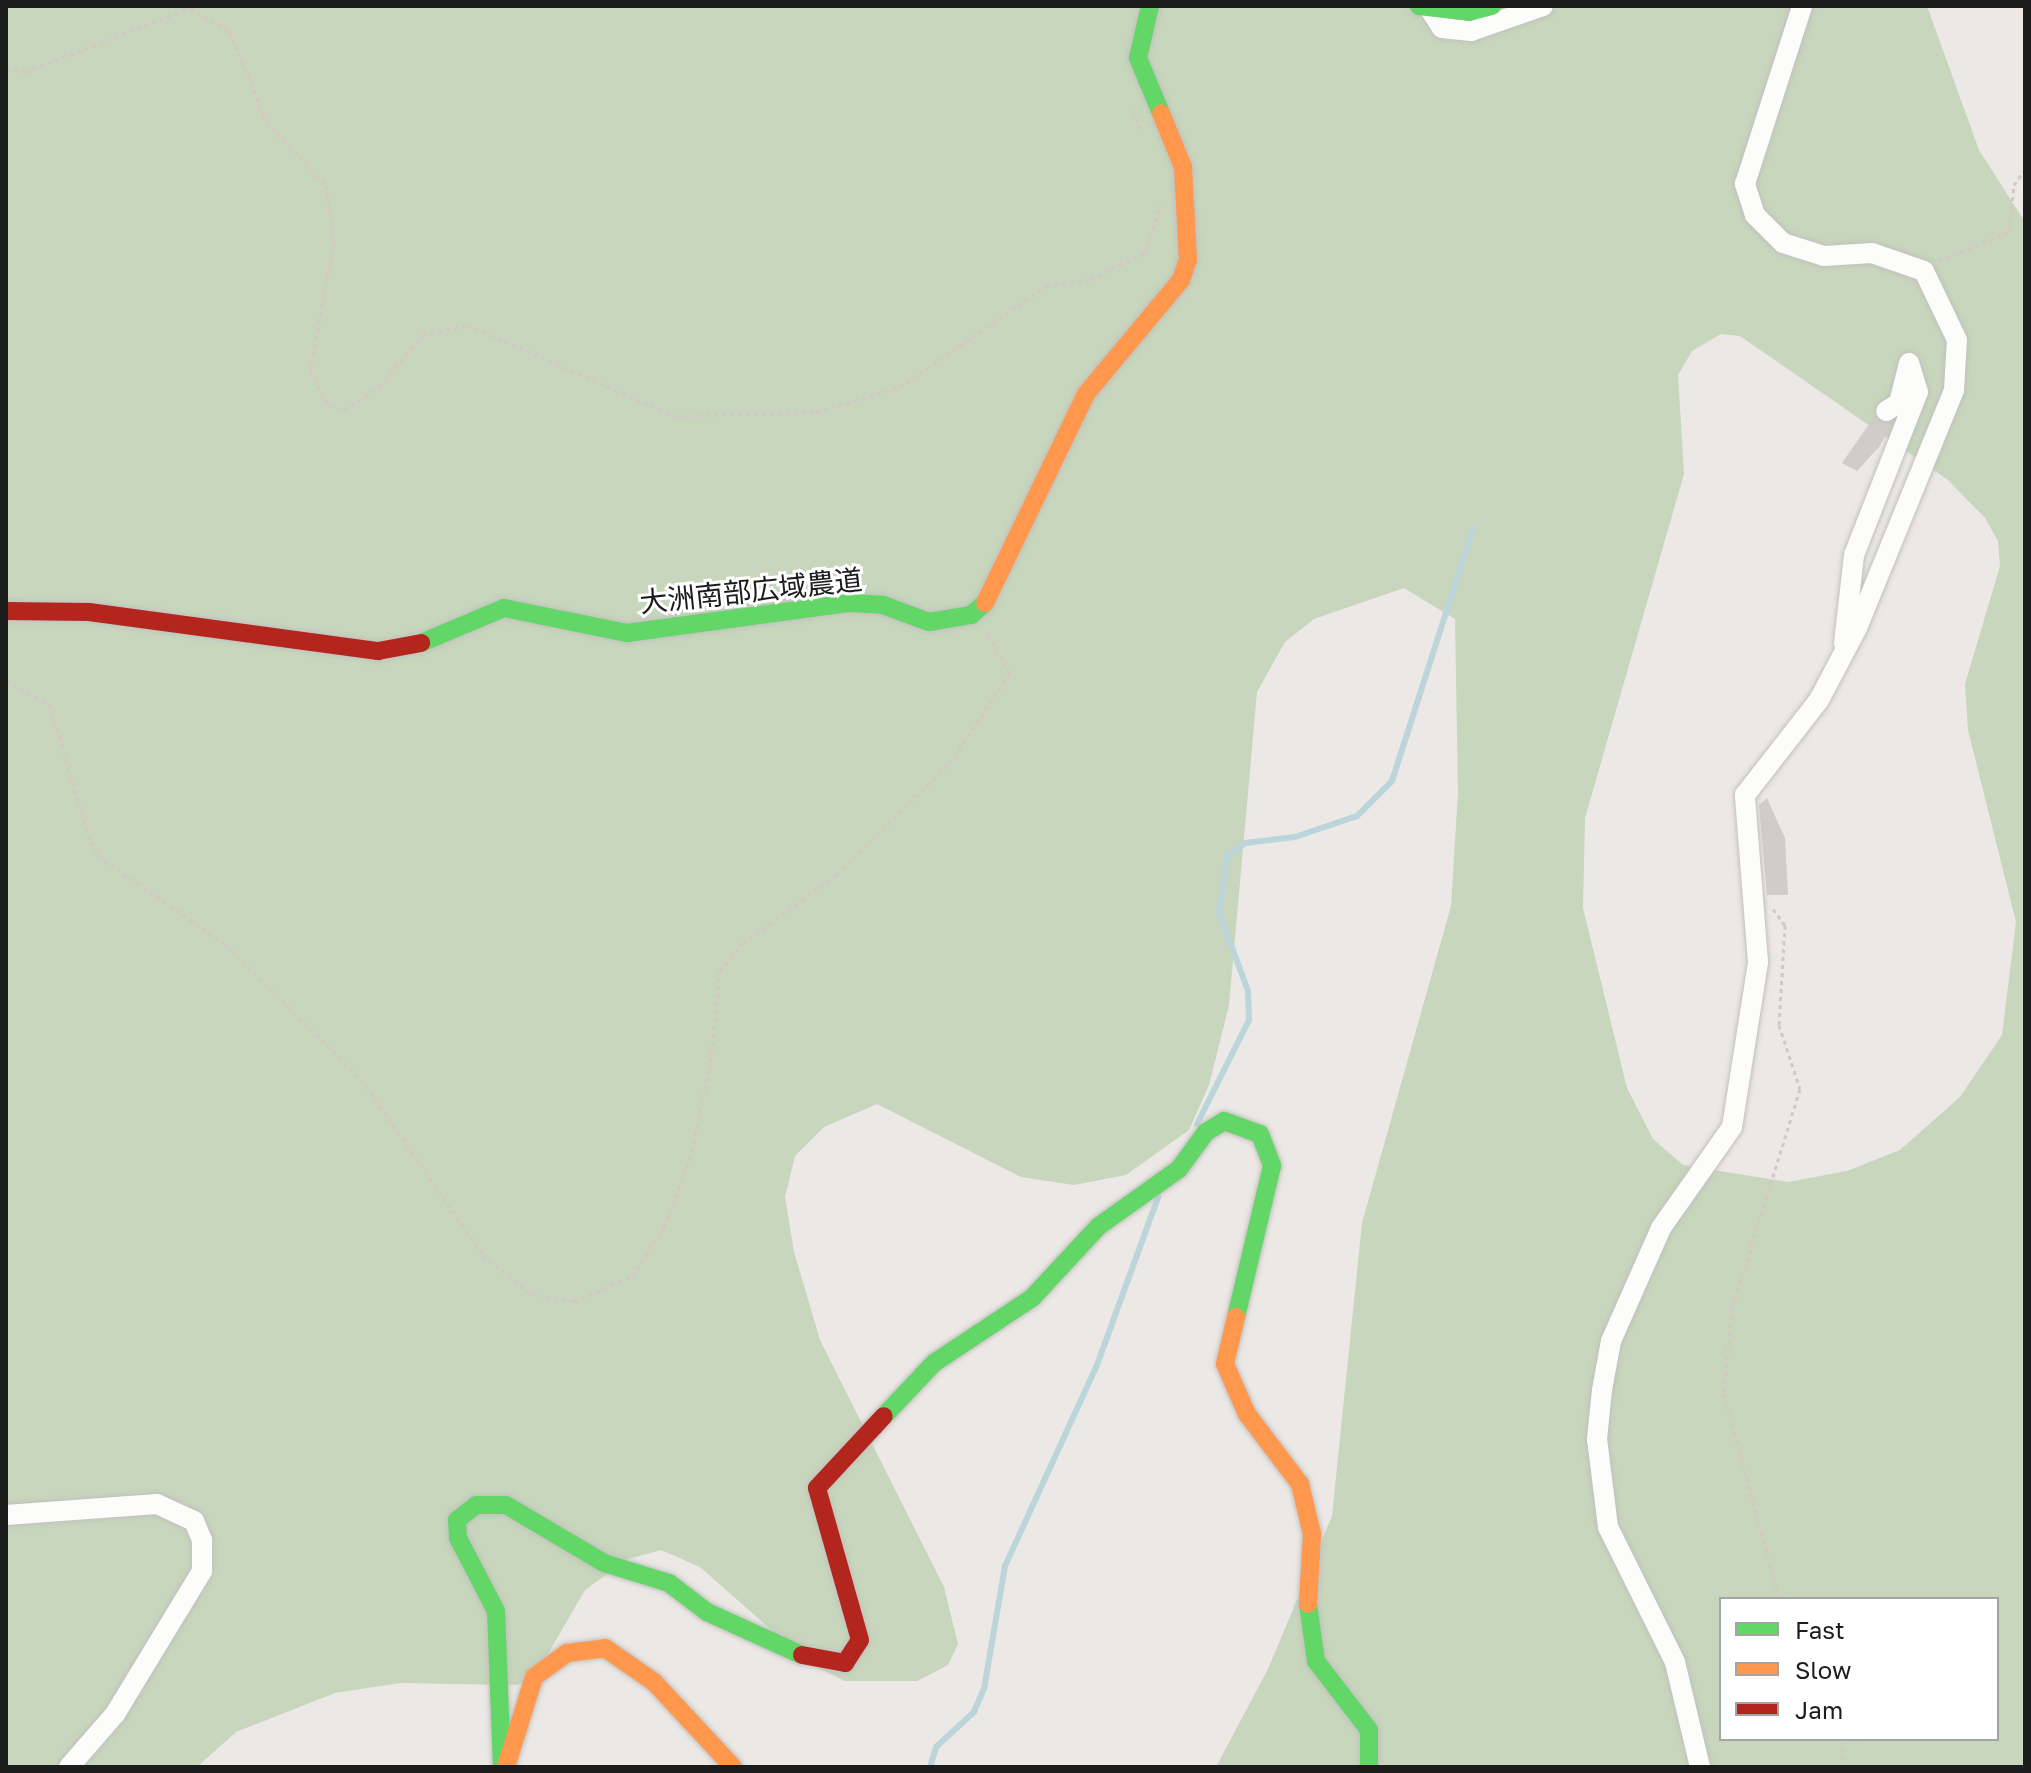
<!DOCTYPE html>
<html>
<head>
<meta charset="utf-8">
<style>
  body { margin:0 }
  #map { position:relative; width:2031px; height:1773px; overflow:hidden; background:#ebe8e5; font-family:"Golos Text","Noto Sans JP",sans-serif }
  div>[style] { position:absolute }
  .forest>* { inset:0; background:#c7d6bc }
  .stream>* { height:6px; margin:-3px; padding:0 3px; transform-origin:3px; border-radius:3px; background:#bbd5da }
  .building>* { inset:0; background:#d0ccca }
  .path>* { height:3px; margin-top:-1.5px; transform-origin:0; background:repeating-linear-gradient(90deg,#d4c7c6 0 4px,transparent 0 8px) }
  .roads { filter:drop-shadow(0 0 2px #c2c0bf) drop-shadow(0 0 2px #c2c0bf) }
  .street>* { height:20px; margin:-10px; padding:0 10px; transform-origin:10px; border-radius:10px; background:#fcfcfb }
  .fast>* { height:18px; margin:-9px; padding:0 9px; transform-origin:9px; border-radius:9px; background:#63d668 }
  .slow>* { height:18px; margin:-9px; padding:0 9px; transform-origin:9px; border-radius:9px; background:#ff974d }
  .jam>* { height:18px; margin:-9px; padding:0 9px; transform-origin:9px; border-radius:9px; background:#b3261e }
  span { translate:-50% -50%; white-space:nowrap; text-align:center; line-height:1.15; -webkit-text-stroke:6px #fff; paint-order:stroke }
  .street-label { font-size:28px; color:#1c1c1c }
  .frame { position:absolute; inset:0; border:8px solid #1c1c1c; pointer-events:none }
  .legend { position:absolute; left:1719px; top:1597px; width:280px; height:144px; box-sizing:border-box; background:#fff; border:2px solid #a4a4a4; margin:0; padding:10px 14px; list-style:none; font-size:24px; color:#1c1c1c }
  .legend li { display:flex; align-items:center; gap:16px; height:40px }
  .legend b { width:40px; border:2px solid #a4a4a4 }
</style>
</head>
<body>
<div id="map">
  <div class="forest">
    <i style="clip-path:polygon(evenodd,6px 6px,1927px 6px,1979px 150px,2025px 222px,2025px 1767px,1216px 1767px,1268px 1669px,1332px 1516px,1362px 1223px,1451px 906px,1458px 793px,1455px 619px,1404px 588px,1314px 619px,1285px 642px,1257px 692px,1229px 1005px,1209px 1085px,1189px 1130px,1126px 1175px,1074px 1185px,1021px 1177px,877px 1104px,824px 1127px,795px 1156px,785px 1197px,794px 1252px,820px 1340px,944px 1587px,958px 1644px,948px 1665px,917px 1681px,845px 1681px,810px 1664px,700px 1567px,661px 1550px,628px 1559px,585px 1590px,534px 1678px,517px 1685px,400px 1683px,335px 1693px,236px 1732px,197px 1767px,6px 1767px,6px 6px,1721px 334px,1740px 336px,1948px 480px,1985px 518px,1998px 541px,2000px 566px,1965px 684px,1968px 730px,2016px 922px,2002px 1035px,1960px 1097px,1900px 1150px,1847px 1171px,1788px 1182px,1683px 1165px,1653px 1139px,1627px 1088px,1583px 908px,1585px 818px,1684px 474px,1678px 375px,1692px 351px,1721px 334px,6px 6px,1721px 1599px,1997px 1599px,1997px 1739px,1721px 1739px,1721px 1599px)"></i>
  </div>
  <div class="stream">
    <i style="left:1197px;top:1124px;width:116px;rotate:-63.4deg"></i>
    <i style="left:1249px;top:1020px;width:29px;rotate:-92deg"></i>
    <i style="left:1248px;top:991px;width:84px;rotate:-110.2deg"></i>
    <i style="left:1219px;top:912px;width:57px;rotate:-81.9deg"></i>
    <i style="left:1227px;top:856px;width:22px;rotate:-36deg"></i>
    <i style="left:1245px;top:843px;width:50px;rotate:-6.8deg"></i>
    <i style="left:1295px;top:837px;width:65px;rotate:-18.7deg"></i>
    <i style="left:1357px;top:816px;width:49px;rotate:-45deg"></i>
    <i style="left:1392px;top:781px;width:265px;rotate:-72.2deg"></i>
    <i style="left:930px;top:1767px;width:21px;rotate:-73deg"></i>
    <i style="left:936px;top:1747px;width:52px;rotate:-42.6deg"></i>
    <i style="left:974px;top:1712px;width:25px;rotate:-67deg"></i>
    <i style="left:984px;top:1689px;width:125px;rotate:-80.3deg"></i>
    <i style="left:1005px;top:1566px;width:221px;rotate:-65.4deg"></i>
    <i style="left:1097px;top:1365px;width:179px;rotate:-70deg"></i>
  </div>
  <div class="building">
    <i style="clip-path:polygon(1874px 417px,1892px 424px,1879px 447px,1857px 471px,1842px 463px)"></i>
    <i style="clip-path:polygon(1767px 798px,1785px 838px,1788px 895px,1767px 895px,1759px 805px)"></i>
  </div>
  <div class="path">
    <i style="left:6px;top:68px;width:19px;rotate:12deg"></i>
    <i style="left:25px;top:72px;width:177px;rotate:-21.2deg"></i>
    <i style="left:190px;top:8px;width:45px;rotate:30.5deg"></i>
    <i style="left:229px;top:31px;width:99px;rotate:67.3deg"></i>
    <i style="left:267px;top:122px;width:86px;rotate:46.9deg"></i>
    <i style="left:326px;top:185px;width:57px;rotate:81.9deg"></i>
    <i style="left:334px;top:241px;width:133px;rotate:100.4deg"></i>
    <i style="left:310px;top:372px;width:39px;rotate:61deg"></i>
    <i style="left:329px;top:406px;width:16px;rotate:14deg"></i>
    <i style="left:345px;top:410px;width:42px;rotate:-34.4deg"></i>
    <i style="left:380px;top:386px;width:67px;rotate:-49.9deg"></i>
    <i style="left:423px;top:335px;width:46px;rotate:-12.5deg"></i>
    <i style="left:468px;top:325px;width:225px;rotate:23.8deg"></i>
    <i style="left:674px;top:416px;width:142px;rotate:-1.6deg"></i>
    <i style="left:816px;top:412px;width:88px;rotate:-16.6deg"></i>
    <i style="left:900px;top:387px;width:178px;rotate:-34.7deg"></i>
    <i style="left:1046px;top:286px;width:45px;rotate:-9deg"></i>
    <i style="left:1090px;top:279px;width:62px;rotate:-25.7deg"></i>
    <i style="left:1146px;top:252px;width:50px;rotate:-73.7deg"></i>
    <i style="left:1133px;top:110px;width:20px;rotate:70deg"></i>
    <i style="left:1938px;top:261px;width:77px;rotate:-22.2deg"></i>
    <i style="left:2009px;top:232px;width:47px;rotate:-83.9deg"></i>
    <i style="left:2014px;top:185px;width:19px;rotate:-55deg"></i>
    <i style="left:6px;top:681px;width:50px;rotate:28.6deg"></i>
    <i style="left:50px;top:705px;width:143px;rotate:73.7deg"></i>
    <i style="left:90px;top:842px;width:23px;rotate:52deg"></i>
    <i style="left:104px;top:860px;width:147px;rotate:34.8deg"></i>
    <i style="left:225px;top:944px;width:192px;rotate:44.8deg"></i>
    <i style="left:361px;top:1079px;width:214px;rotate:55.3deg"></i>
    <i style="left:483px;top:1255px;width:62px;rotate:39.1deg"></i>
    <i style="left:531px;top:1294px;width:44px;rotate:9.2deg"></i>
    <i style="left:574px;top:1301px;width:63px;rotate:-23.3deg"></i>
    <i style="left:632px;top:1276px;width:59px;rotate:-56.9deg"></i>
    <i style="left:664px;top:1227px;width:73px;rotate:-69.1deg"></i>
    <i style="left:690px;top:1159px;width:92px;rotate:-77.5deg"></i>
    <i style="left:710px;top:1069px;width:99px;rotate:-84.2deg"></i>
    <i style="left:720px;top:971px;width:36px;rotate:-51deg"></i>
    <i style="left:743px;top:943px;width:115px;rotate:-36.2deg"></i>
    <i style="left:836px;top:875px;width:160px;rotate:-44.5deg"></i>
    <i style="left:950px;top:763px;width:108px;rotate:-56.3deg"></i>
    <i style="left:1010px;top:673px;width:46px;rotate:-119.9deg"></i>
    <i style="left:1773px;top:909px;width:20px;rotate:53deg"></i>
    <i style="left:1785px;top:925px;width:100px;rotate:93.4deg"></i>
    <i style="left:1779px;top:1025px;width:67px;rotate:71.8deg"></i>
    <i style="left:1800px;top:1089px;width:229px;rotate:107.2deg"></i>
    <i style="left:1732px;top:1308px;width:85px;rotate:95.4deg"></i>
    <i style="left:1724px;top:1393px;width:213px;rotate:75.1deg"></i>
    <i style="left:1842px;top:1767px;width:28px;rotate:-88deg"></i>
  </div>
  <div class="roads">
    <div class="street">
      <i style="left:1431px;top:11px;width:20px;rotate:57deg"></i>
      <i style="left:1442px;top:28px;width:29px;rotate:6deg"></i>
      <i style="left:1471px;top:31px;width:76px;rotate:-19.1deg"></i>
      <i style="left:1844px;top:643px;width:89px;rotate:-83.5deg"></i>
      <i style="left:1854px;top:555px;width:175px;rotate:-68.6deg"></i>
      <i style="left:1918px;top:392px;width:30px;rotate:-107deg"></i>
      <i style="left:1909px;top:363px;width:41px;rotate:104deg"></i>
      <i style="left:1899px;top:403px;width:15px;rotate:148deg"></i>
      <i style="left:6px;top:1515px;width:151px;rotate:-4.2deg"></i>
      <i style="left:157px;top:1504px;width:41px;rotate:24.7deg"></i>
      <i style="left:194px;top:1521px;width:21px;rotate:67deg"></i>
      <i style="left:202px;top:1540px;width:31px;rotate:90deg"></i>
      <i style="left:202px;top:1571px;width:167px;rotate:121.3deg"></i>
      <i style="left:115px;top:1714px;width:70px;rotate:131deg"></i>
      <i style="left:1700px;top:1767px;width:108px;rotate:-103.4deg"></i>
      <i style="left:1675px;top:1662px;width:151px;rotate:-116.4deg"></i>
      <i style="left:1608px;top:1527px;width:89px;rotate:-97.1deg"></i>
      <i style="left:1597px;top:1439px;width:49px;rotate:-84.2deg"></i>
      <i style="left:1602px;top:1390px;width:50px;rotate:-79.6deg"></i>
      <i style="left:1611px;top:1341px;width:124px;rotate:-66.1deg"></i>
      <i style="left:1661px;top:1228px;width:123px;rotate:-54.9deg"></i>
      <i style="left:1732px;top:1127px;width:167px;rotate:-81deg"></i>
      <i style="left:1758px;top:962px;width:168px;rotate:-94.5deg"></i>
      <i style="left:1745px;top:795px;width:120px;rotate:-52.1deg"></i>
      <i style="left:1819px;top:700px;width:81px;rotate:-62.2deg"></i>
      <i style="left:1857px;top:628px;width:257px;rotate:-67.8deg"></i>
      <i style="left:1954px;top:390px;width:50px;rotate:-86.6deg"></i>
      <i style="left:1957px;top:340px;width:76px;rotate:-115.6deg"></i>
      <i style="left:1924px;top:271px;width:55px;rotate:-160.9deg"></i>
      <i style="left:1872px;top:253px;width:48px;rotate:176.4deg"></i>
      <i style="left:1824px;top:256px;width:43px;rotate:-162.4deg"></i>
      <i style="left:1783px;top:243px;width:40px;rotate:-135deg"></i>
      <i style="left:1755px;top:215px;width:33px;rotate:-108deg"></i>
      <i style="left:1745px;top:184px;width:187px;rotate:-72.2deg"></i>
    </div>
    <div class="fast">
      <i style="left:1150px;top:6px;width:53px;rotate:103deg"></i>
      <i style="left:1138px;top:58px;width:60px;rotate:67.3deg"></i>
      <i style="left:1419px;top:6px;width:50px;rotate:6.8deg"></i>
      <i style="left:1469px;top:12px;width:24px;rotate:-15deg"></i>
      <i style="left:421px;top:643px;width:90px;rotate:-22.9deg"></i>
      <i style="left:504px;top:608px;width:126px;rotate:11.5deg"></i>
      <i style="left:627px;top:633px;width:223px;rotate:-7.7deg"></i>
      <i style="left:848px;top:603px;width:35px;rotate:3deg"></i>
      <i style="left:883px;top:605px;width:49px;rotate:20.3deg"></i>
      <i style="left:929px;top:622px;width:43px;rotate:-9.5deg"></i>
      <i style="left:971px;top:615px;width:18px;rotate:-41deg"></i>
      <i style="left:884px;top:1416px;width:73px;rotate:-46.7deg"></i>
      <i style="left:934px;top:1363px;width:118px;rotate:-33.6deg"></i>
      <i style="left:1032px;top:1298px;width:98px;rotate:-47.1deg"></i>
      <i style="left:1099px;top:1226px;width:98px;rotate:-35.5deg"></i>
      <i style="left:1179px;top:1169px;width:46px;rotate:-53.9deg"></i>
      <i style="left:1206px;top:1132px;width:21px;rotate:-31deg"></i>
      <i style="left:1224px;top:1121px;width:38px;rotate:20deg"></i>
      <i style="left:1260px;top:1134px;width:34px;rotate:69deg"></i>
      <i style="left:1272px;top:1166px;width:155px;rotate:103.4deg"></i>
      <i style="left:1308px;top:1604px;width:58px;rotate:82deg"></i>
      <i style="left:1316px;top:1661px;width:87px;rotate:52.5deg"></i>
      <i style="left:1369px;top:1730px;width:37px;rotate:90deg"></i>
      <i style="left:502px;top:1767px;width:156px;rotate:-92.2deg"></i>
      <i style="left:496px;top:1611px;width:82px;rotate:-117.5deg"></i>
      <i style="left:458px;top:1538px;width:18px;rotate:-93deg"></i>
      <i style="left:457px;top:1520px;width:24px;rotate:-38deg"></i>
      <i style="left:476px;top:1505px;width:30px"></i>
      <i style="left:506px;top:1505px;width:114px;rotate:30.6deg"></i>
      <i style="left:604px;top:1563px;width:68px;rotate:17.1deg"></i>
      <i style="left:669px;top:1583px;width:48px;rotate:37.3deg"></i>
      <i style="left:707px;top:1612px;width:104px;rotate:24.4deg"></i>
    </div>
    <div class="slow">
      <i style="left:985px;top:603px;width:232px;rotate:-64.2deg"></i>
      <i style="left:1086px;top:394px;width:148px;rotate:-50.2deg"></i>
      <i style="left:1181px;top:280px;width:21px;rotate:-71deg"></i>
      <i style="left:1188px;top:260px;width:93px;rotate:-93.1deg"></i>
      <i style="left:1183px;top:167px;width:58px;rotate:-112.2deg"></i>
      <i style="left:1236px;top:1317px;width:48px;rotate:103.2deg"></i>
      <i style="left:1225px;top:1364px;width:55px;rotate:66.3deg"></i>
      <i style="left:1247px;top:1414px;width:88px;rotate:52.9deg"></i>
      <i style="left:1300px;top:1484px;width:51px;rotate:76.5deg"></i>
      <i style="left:1312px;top:1534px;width:70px;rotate:93.3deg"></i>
      <i style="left:506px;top:1767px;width:94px;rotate:-72.7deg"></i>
      <i style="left:534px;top:1677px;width:41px;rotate:-36deg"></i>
      <i style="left:567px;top:1653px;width:38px;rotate:-7deg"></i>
      <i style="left:605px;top:1648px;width:60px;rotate:34.8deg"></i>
      <i style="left:654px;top:1682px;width:116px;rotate:47.1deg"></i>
    </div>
    <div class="jam">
      <i style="left:6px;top:611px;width:83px;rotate:0.7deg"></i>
      <i style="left:89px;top:612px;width:292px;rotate:7.7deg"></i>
      <i style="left:378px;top:651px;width:44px;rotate:-10.5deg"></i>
      <i style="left:802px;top:1655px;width:44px;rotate:10.5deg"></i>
      <i style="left:845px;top:1663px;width:27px;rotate:-57deg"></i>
      <i style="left:860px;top:1640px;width:158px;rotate:-105.8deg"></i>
      <i style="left:817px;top:1488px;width:98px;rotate:-47.1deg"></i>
    </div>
  </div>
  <div class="street-label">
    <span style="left:751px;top:591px;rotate:-6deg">大洲南部広域農道</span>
  </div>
  <div class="frame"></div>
  <ul class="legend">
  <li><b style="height:10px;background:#63d668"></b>Fast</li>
  <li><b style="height:10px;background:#ff974d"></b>Slow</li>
  <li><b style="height:10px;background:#b3261e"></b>Jam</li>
  </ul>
</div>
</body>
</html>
